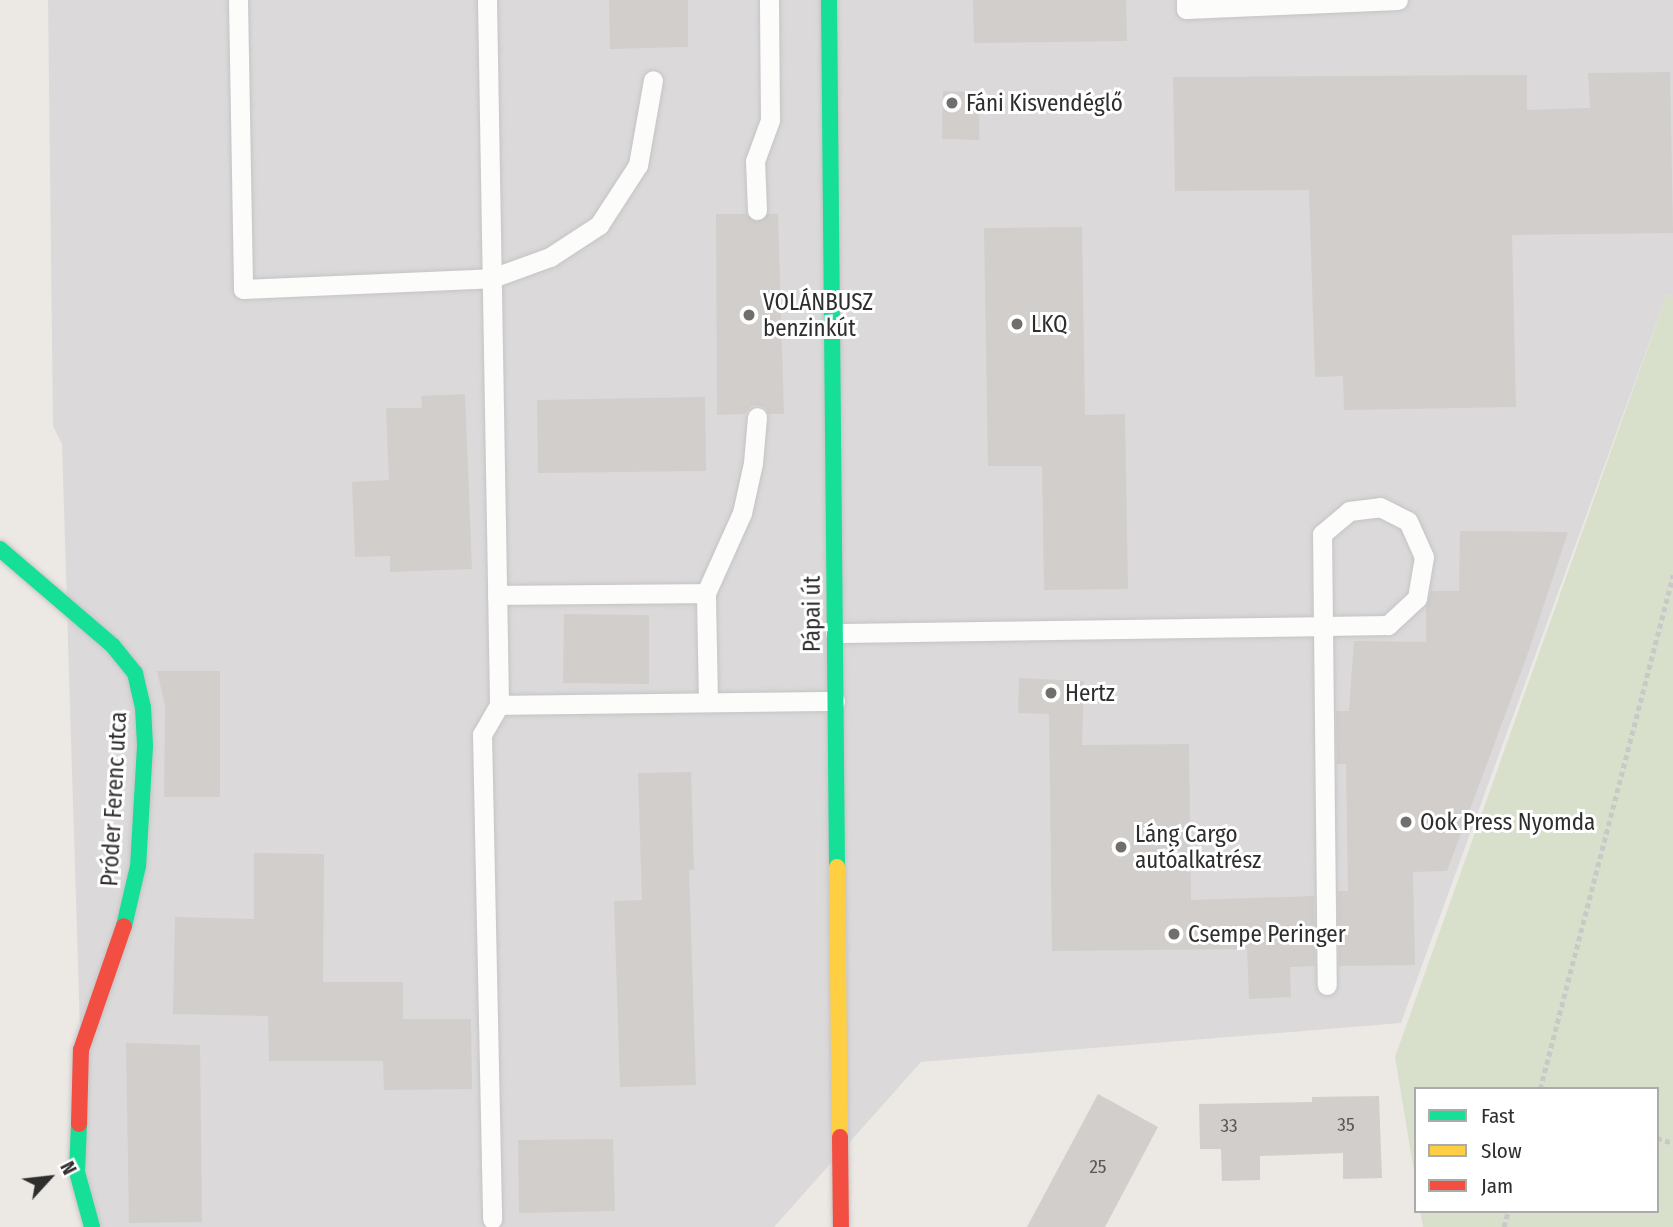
<!DOCTYPE html>
<html>
<head>
<meta charset="utf-8">
<style>
  body { margin:0 }
  #map { position:relative; width:1673px; height:1227px; overflow:hidden; background:#ece8e4; font-family:"Fira Sans Condensed",sans-serif }
  div>[style] { position:absolute }
  .industrial>* { inset:0; background:#dcd9db }
  .cemetery>* { inset:0; background:#d8e0cc }
  .building>* { inset:0; background:#d1cecb }
  .path>* { height:4.5px; margin-top:-2.25px; transform-origin:0; background:repeating-linear-gradient(90deg,#c9c9c8 0 5px,transparent 0 8.5px) }
  .roads { filter:drop-shadow(0 0 2px #c5c4c5) drop-shadow(0 0 2px #c5c4c5) }
  .lane>* { height:19px; margin:-9.5px; padding:0 9.5px; transform-origin:9.5px; border-radius:9.5px; background:#fcfcfb }
  .fast>* { height:16px; margin:-8px; padding:0 8px; transform-origin:8px; border-radius:8px; background:#16e098 }
  .slow>* { height:16px; margin:-8px; padding:0 8px; transform-origin:8px; border-radius:8px; background:#ffcf43 }
  .jam>* { height:16px; margin:-8px; padding:0 8px; transform-origin:8px; border-radius:8px; background:#f24e42 }
  .dots>* { width:19px; height:19px; translate:-50% -50%; box-sizing:border-box; border:4px solid #fff; border-radius:50% }
  span { translate:-50% -50%; white-space:nowrap; text-align:center; line-height:1.15; -webkit-text-stroke:6px #fff; paint-order:stroke }
  .number-label { font-size:19px; color:#585857 }
  .number-label span { -webkit-text-stroke-width:0 }
  .poi-label { font-size:23px; color:#2e2e2e }
  .left { translate:0 -50%; text-align:left }
  .street-label { font-size:23px; color:#2e2e2e }
  .legend { position:absolute; left:1414px; top:1087px; width:245px; height:126px; box-sizing:border-box; background:#fff; border:2px solid #ababab; margin:0; padding:9px 12px; list-style:none; font-size:21px; color:#2e2e2e }
  .legend li { display:flex; align-items:center; gap:14px; height:35px }
  .legend b { width:35px; border:2px solid #ababab }
  .north { position:absolute; left:14px; top:1143px; width:70px; height:70px; -webkit-text-stroke:5px #fff; paint-order:stroke; rotate:63deg; font-size:19px; font-weight:700; line-height:28px; text-align:center; color:#2e2e2e }
  .north::after { content:''; display:block; margin:auto; width:24px; height:32px; background:#2e2e2e; clip-path:polygon(50% 0,100% 100%,50% 72%,0 100%) }
</style>
</head>
<body>
<div id="map">
  <div class="industrial">
    <i style="clip-path:polygon(48px 0,1673px 0,1673px 296px,1667px 294px,1401px 1023px,921px 1062px,774px 1227px,86px 1227px,62px 444px,53px 426px)"></i>
  </div>
  <div class="cemetery">
    <i style="clip-path:polygon(1667px 294px,1673px 296px,1673px 1227px,1423px 1227px,1420px 1211px,1657px 1211px,1657px 1089px,1416px 1089px,1416px 1184px,1395px 1057px)"></i>
  </div>
  <div class="building">
    <i style="clip-path:polygon(609px 0,688px 0,688px 47px,610px 49px)"></i>
    <i style="clip-path:polygon(973px 0,1126px 0,1127px 41px,974px 43px)"></i>
    <i style="clip-path:polygon(1670px 72px,1673px 233px,1512px 235px,1516px 407px,1344px 410px,1343px 376px,1315px 377px,1309px 190px,1175px 191px,1173px 77px,1527px 75px,1527px 110px,1590px 108px,1588px 73px)"></i>
    <i style="clip-path:polygon(943px 91px,980px 92px,979px 140px,942px 139px)"></i>
    <i style="clip-path:polygon(716px 214px,746px 214px,757px 222px,768px 214px,778px 214px,784px 414px,769px 414px,765px 407px,757px 405px,751px 406px,745px 414px,717px 415px)"></i>
    <i style="clip-path:polygon(1082px 227px,1085px 415px,1125px 414px,1128px 589px,1044px 590px,1042px 466px,988px 466px,984px 228px)"></i>
    <i style="clip-path:polygon(465px 394px,472px 569px,390px 572px,390px 556px,355px 557px,352px 482px,389px 480px,386px 408px,422px 408px,421px 396px)"></i>
    <i style="clip-path:polygon(705px 397px,706px 471px,538px 473px,537px 400px)"></i>
    <i style="clip-path:polygon(1460px 531px,1568px 532px,1528px 653px,1447px 871px,1413px 872px,1415px 965px,1339px 966px,1338px 891px,1348px 891px,1346px 764px,1337px 764px,1336px 711px,1349px 711px,1354px 641px,1426px 642px,1426px 607px,1431px 591px,1459px 591px)"></i>
    <i style="clip-path:polygon(564px 614px,649px 615px,649px 684px,563px 683px)"></i>
    <i style="clip-path:polygon(157px 671px,220px 671px,220px 797px,164px 797px,165px 706px)"></i>
    <i style="clip-path:polygon(1019px 678px,1084px 681px,1082px 745px,1189px 744px,1191px 900px,1314px 896px,1315px 966px,1290px 967px,1291px 997px,1249px 999px,1247px 949px,1052px 951px,1049px 714px,1018px 713px)"></i>
    <i style="clip-path:polygon(691px 772px,694px 870px,689px 870px,696px 1085px,620px 1087px,614px 901px,642px 900px,638px 773px)"></i>
    <i style="clip-path:polygon(254px 853px,324px 854px,323px 982px,403px 982px,403px 1019px,471px 1019px,472px 1089px,384px 1090px,383px 1061px,269px 1061px,268px 1016px,173px 1014px,175px 917px,254px 919px)"></i>
    <i style="clip-path:polygon(126px 1043px,200px 1045px,202px 1222px,129px 1223px)"></i>
    <i style="clip-path:polygon(1098px 1094px,1158px 1127px,1105px 1227px,1027px 1227px)"></i>
    <i style="clip-path:polygon(1379px 1096px,1382px 1178px,1343px 1179px,1343px 1153px,1260px 1156px,1260px 1180px,1222px 1181px,1221px 1149px,1200px 1149px,1199px 1104px,1312px 1102px,1312px 1097px)"></i>
    <i style="clip-path:polygon(613px 1139px,615px 1211px,519px 1213px,518px 1140px)"></i>
  </div>
  <div class="path">
    <i style="left:1540px;top:1089px;width:531px;rotate:-75.49deg"></i>
    <i style="left:1657px;top:1138px;width:17px;rotate:17deg"></i>
    <i style="left:1504px;top:1227px;width:16px;rotate:-76deg"></i>
  </div>
  <div class="roads">
    <div class="lane">
      <i style="left:238px;top:0;width:289px;rotate:89deg"></i>
      <i style="left:243px;top:289px;width:249px;rotate:-2.5deg"></i>
      <i style="left:492px;top:278px;width:62px;rotate:-19.9deg"></i>
      <i style="left:550px;top:257px;width:59px;rotate:-33.1deg"></i>
      <i style="left:599px;top:225px;width:72px;rotate:-57deg"></i>
      <i style="left:638px;top:165px;width:86px;rotate:-80deg"></i>
      <i style="left:487px;top:0;width:705px;rotate:89.02deg"></i>
      <i style="left:499px;top:705px;width:34px;rotate:120deg"></i>
      <i style="left:482px;top:734px;width:485px;rotate:88.8deg"></i>
      <i style="left:1186px;top:0;width:9px;rotate:90deg"></i>
      <i style="left:1186px;top:9px;width:212px;rotate:-2.4deg"></i>
      <i style="left:757px;top:210px;width:49px;rotate:-92.3deg"></i>
      <i style="left:755px;top:161px;width:44px;rotate:-69.9deg"></i>
      <i style="left:770px;top:120px;width:120px;rotate:-90.5deg"></i>
      <i style="left:1380px;top:507px;width:31px;rotate:27deg"></i>
      <i style="left:1408px;top:521px;width:39px;rotate:66deg"></i>
      <i style="left:1424px;top:557px;width:42px;rotate:99.7deg"></i>
      <i style="left:1417px;top:598px;width:40px;rotate:137deg"></i>
      <i style="left:1388px;top:625px;width:65px;rotate:179.1deg"></i>
      <i style="left:1323px;top:626px;width:92px;rotate:-90.6deg"></i>
      <i style="left:1322px;top:534px;width:35px;rotate:-40deg"></i>
      <i style="left:1349px;top:511px;width:31px;rotate:-7deg"></i>
      <i style="left:497px;top:595px;width:209px;rotate:-0.5deg"></i>
      <i style="left:835px;top:633px;width:488px;rotate:-0.8deg"></i>
      <i style="left:1323px;top:626px;width:359px;rotate:89.4deg"></i>
      <i style="left:708px;top:702px;width:109px;rotate:-91.1deg"></i>
      <i style="left:706px;top:593px;width:88px;rotate:-65.8deg"></i>
      <i style="left:742px;top:513px;width:51px;rotate:-77.6deg"></i>
      <i style="left:753px;top:463px;width:46px;rotate:-85deg"></i>
      <i style="left:499px;top:705px;width:336px;rotate:-0.7deg"></i>
    </div>
    <div class="fast">
      <i style="left:829px;top:0;width:867px;rotate:89.47deg"></i>
      <i style="left:0;top:549px;width:149px;rotate:40.6deg"></i>
      <i style="left:113px;top:646px;width:35px;rotate:51deg"></i>
      <i style="left:135px;top:673px;width:35px;rotate:77deg"></i>
      <i style="left:143px;top:707px;width:39px;rotate:87deg"></i>
      <i style="left:145px;top:746px;width:120px;rotate:93.3deg"></i>
      <i style="left:138px;top:866px;width:62px;rotate:103.1deg"></i>
      <i style="left:79px;top:1124px;width:48px;rotate:92.4deg"></i>
      <i style="left:77px;top:1172px;width:57px;rotate:74.7deg"></i>
    </div>
    <div class="slow">
      <i style="left:837px;top:867px;width:270px;rotate:89.4deg"></i>
    </div>
    <div class="jam">
      <i style="left:79px;top:1124px;width:74px;rotate:-88.5deg"></i>
      <i style="left:81px;top:1050px;width:131px;rotate:-70.9deg"></i>
      <i style="left:840px;top:1137px;width:90px;rotate:89.4deg"></i>
    </div>
  </div>
  <div class="dots">
    <i style="left:952px;top:103px;background:#706f6e"></i>
    <i style="left:749px;top:315px;background:#706f6e"></i>
    <i style="left:1017px;top:324px;background:#706f6e"></i>
    <i style="left:1051px;top:693px;background:#706f6e"></i>
    <i style="left:1406px;top:822px;background:#706f6e"></i>
    <i style="left:1121px;top:847px;background:#706f6e"></i>
    <i style="left:1174px;top:934px;background:#706f6e"></i>
  </div>
  <div class="number-label">
    <span style="left:1346px;top:1125px">35</span>
    <span style="left:1229px;top:1126px">33</span>
    <span style="left:1098px;top:1167px">25</span>
  </div>
  <div class="poi-label">
    <span class="left" style="left:966px;top:103px">Fáni Kisvendéglő</span>
    <span class="left" style="left:763px;top:315px">VOLÁNBUSZ<br>benzinkút</span>
    <span class="left" style="left:1031px;top:324px">LKQ</span>
    <span class="left" style="left:1065px;top:693px">Hertz</span>
    <span class="left" style="left:1420px;top:822px">Ook Press Nyomda</span>
    <span class="left" style="left:1135px;top:847px">Láng Cargo<br>autóalkatrész</span>
    <span class="left" style="left:1188px;top:934px">Csempe Peringer</span>
  </div>
  <div class="street-label">
    <span style="left:812px;top:614px;rotate:-90deg">Pápai út</span>
    <span style="left:114px;top:799px;rotate:-87deg">Próder Ferenc utca</span>
  </div>
  <ul class="legend">
  <li><b style="height:9px;background:#16e098"></b>Fast</li>
  <li><b style="height:9px;background:#ffcf43"></b>Slow</li>
  <li><b style="height:9px;background:#f24e42"></b>Jam</li>
  </ul>
  <div class="north">N</div>
</div>
</body>
</html>
